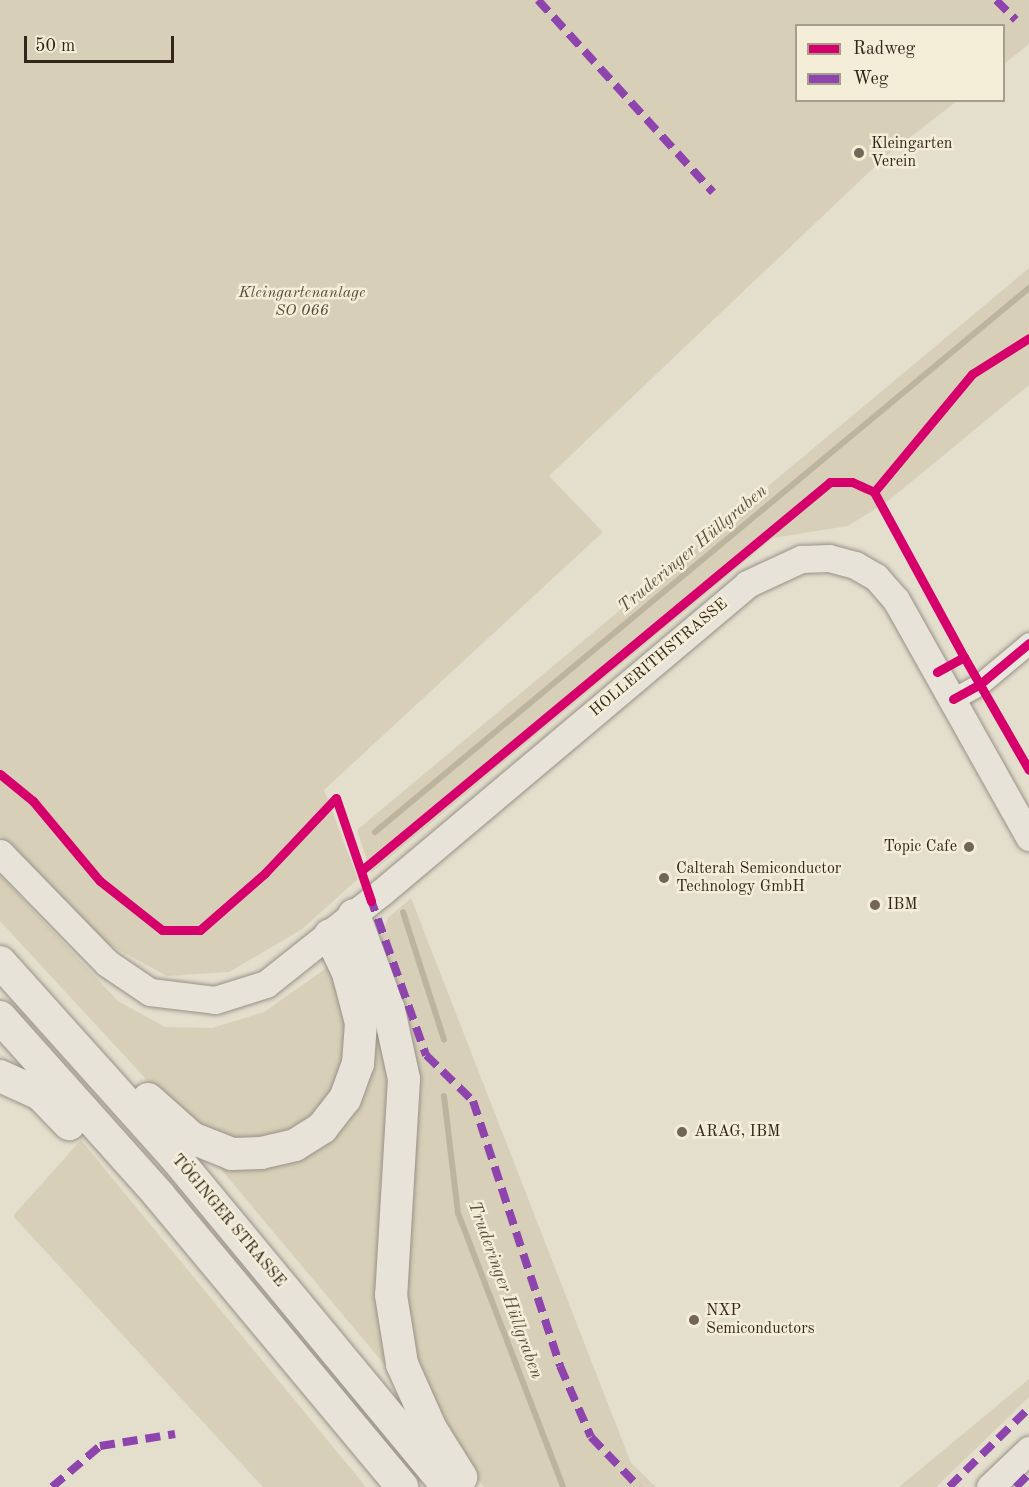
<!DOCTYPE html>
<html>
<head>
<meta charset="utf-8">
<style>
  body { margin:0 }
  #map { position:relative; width:1029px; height:1487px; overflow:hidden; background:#e4decd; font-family:"Old Standard TT",serif }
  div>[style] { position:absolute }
  .green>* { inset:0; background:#d8cfb8 }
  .stream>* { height:6px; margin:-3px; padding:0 3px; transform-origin:3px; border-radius:3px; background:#beb49d }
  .roads { filter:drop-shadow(0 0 2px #979287) drop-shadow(0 0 2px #979287) }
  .minor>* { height:21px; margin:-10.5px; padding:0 10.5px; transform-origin:10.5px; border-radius:10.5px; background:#eae6de }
  .major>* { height:27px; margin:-13.5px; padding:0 13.5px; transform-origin:13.5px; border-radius:13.5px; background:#e7e3d9 }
  .highway>* { height:32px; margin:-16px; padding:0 16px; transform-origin:16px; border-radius:16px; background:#e7e3d9 }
  .quiet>* { height:8px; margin-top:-4px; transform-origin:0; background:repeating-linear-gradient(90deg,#8e44ad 0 15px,transparent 0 23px) }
  .cycleway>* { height:9px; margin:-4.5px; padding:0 4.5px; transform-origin:4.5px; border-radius:4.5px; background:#d6006c }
  .dots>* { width:16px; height:16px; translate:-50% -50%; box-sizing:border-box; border:3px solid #f4edd8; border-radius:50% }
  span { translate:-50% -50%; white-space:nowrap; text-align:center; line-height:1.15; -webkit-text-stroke:5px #f4edd8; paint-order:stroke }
  .poi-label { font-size:16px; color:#332519 }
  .left { translate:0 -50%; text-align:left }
  .right { translate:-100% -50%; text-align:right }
  .park-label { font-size:16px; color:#5a4c3c; font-style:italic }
  .street-label { font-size:16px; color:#332519 }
  .water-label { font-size:18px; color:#5e5140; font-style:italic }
  .legend { position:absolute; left:795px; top:24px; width:210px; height:78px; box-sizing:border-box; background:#f4edd8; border:2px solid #a79d8c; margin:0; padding:8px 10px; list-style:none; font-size:18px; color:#332519 }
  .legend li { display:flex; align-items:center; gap:12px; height:30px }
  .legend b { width:30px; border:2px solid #a79d8c }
  .scale { position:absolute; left:24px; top:36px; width:150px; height:27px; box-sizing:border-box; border:3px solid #332519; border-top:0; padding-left:8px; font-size:18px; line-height:21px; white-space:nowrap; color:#332519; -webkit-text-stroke:4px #f4edd8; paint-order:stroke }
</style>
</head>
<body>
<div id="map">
  <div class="green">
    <i style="clip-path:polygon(0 0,1029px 0,1029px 44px,1004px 64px,1004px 26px,796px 26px,796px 100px,957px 101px,887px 155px,549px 476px,603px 532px,324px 790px,358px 879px,301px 930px,229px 972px,167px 976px,108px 944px,0 836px)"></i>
    <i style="clip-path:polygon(1029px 268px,1029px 385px,888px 501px,848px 526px,773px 538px,371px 873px,357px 830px)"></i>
    <i style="clip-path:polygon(0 875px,118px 1001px,165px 1027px,212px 1028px,264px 1012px,328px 967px,344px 994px,347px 1071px,306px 1127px,239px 1142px,195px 1132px,0 921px)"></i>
    <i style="clip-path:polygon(411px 898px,631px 1463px,656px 1487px,484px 1487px,451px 1445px,420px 1372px,407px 1301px,406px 1238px,378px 947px,388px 918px)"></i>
    <i style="clip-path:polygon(359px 960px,388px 1069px,394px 1376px,215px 1162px,341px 1123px)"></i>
    <i style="clip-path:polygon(81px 1140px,366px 1487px,263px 1487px,13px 1216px)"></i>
    <i style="clip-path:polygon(1029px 1379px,1029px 1397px,936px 1487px,899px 1487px)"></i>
  </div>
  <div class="stream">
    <i style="left:375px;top:832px;width:851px;rotate:-39.75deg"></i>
    <i style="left:403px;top:912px;width:134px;rotate:72.2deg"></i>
    <i style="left:444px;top:1096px;width:118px;rotate:83.2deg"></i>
    <i style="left:458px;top:1213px;width:293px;rotate:69deg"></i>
  </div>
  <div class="roads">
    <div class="minor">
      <i style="left:953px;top:699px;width:31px;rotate:-29deg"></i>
      <i style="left:980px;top:684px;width:64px;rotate:-39.9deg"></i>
    </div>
    <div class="major">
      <i style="left:0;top:853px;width:153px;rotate:45.8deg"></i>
      <i style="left:107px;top:963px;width:52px;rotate:34deg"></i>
      <i style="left:150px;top:992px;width:65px;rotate:7deg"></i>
      <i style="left:215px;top:1000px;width:53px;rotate:-17.4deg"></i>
      <i style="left:266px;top:984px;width:149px;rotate:-38.5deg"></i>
      <i style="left:383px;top:891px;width:476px;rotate:-40.1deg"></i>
      <i style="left:747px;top:584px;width:60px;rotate:-24.8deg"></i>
      <i style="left:801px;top:559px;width:28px;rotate:-2deg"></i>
      <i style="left:829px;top:558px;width:27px;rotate:15deg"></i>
      <i style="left:855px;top:565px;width:24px;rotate:30deg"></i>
      <i style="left:876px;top:577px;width:30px;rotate:49deg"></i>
      <i style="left:896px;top:600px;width:272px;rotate:60.7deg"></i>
      <i style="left:990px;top:1487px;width:54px;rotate:-43.5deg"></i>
    </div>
    <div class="highway">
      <i style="left:354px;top:915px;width:101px;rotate:69.8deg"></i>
      <i style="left:389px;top:1010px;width:71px;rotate:77.7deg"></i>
      <i style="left:404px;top:1079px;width:216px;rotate:93.4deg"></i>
      <i style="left:391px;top:1295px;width:70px;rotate:80.9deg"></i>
      <i style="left:402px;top:1364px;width:71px;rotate:66deg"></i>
      <i style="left:431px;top:1429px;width:57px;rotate:58deg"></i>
      <i style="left:0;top:962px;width:262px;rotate:48.1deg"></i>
      <i style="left:175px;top:1157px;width:428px;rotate:50.4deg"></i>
      <i style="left:0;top:1017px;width:239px;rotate:48.2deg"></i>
      <i style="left:159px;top:1195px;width:380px;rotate:50.2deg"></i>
      <i style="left:0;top:1076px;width:44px;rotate:24.2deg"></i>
      <i style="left:40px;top:1094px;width:42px;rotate:46deg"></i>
      <i style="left:148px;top:1099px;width:59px;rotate:41.6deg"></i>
      <i style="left:192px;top:1138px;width:43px;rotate:21.8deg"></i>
      <i style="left:232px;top:1154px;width:29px;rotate:-2deg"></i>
      <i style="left:261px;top:1153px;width:35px;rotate:-13deg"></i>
      <i style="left:295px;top:1145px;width:32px;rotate:-32deg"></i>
      <i style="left:322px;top:1128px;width:37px;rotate:-52deg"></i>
      <i style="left:345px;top:1099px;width:37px;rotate:-70deg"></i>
      <i style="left:358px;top:1064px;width:41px;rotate:-85.8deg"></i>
      <i style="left:361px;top:1023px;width:52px;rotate:-104.6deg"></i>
      <i style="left:348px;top:973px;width:42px;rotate:-115.3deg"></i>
    </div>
  </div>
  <div class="quiet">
    <i style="left:538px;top:0;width:260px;rotate:47.7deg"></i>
    <i style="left:996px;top:0;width:28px;rotate:45deg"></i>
    <i style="left:370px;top:897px;width:168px;rotate:70.5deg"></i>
    <i style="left:426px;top:1055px;width:66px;rotate:44.4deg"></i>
    <i style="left:473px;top:1101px;width:279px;rotate:71.8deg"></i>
    <i style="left:560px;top:1366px;width:77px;rotate:66.4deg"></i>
    <i style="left:591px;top:1437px;width:69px;rotate:46.2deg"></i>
    <i style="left:52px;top:1487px;width:63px;rotate:-40.5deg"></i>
    <i style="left:100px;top:1446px;width:76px;rotate:-9.1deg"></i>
    <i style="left:949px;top:1487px;width:112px;rotate:-44.6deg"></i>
    <i style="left:1016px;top:1487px;width:18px;rotate:-45deg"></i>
  </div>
  <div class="cycleway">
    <i style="left:874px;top:492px;width:153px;rotate:-50.3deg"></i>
    <i style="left:972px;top:374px;width:67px;rotate:-32.3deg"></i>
    <i style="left:964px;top:657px;width:130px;rotate:60.1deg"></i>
    <i style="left:953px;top:699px;width:31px;rotate:-29deg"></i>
    <i style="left:980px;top:684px;width:64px;rotate:-39.9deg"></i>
    <i style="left:0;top:774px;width:43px;rotate:39.3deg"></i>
    <i style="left:33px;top:801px;width:104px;rotate:50.1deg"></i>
    <i style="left:100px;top:881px;width:79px;rotate:38.3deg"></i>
    <i style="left:162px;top:930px;width:38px"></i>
    <i style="left:200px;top:930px;width:86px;rotate:-41.2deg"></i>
    <i style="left:265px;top:873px;width:103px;rotate:-46.6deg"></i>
    <i style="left:336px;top:798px;width:109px;rotate:71.2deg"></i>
    <i style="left:362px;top:870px;width:608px;rotate:-39.66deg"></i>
    <i style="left:830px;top:482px;width:22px"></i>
    <i style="left:852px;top:482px;width:24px;rotate:24deg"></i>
    <i style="left:874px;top:492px;width:188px;rotate:61.4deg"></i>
    <i style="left:964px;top:657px;width:31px;rotate:151deg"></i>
  </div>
  <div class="dots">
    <i style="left:859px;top:153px;background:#716658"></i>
    <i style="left:969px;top:847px;background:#716658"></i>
    <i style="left:664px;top:878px;background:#716658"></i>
    <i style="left:875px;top:905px;background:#716658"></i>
    <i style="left:682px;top:1132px;background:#716658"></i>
    <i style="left:694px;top:1320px;background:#716658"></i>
  </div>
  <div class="poi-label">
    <span class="left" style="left:871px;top:153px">Kleingarten<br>Verein</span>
    <span class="right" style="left:957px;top:847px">Topic Cafe</span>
    <span class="left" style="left:676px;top:878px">Calterah Semiconductor<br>Technology GmbH</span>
    <span class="left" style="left:887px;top:905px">IBM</span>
    <span class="left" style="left:694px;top:1132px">ARAG, IBM</span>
    <span class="left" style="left:706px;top:1320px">NXP<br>Semiconductors</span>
  </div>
  <div class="park-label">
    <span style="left:302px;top:302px">Kleingartenanlage<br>SO 066</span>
  </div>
  <div class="street-label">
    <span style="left:659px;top:658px;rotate:-40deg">HOLLERITHSTRASSE</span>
    <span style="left:228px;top:1221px;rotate:50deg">TÖGINGER STRASSE</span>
  </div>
  <div class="water-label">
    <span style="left:693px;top:549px;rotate:-40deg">Truderinger Hüllgraben</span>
    <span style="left:505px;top:1290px;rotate:70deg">Truderinger Hüllgraben</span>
  </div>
  <ul class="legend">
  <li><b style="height:8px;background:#d6006c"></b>Radweg</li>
  <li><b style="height:8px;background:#8e44ad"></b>Weg</li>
  </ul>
  <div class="scale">50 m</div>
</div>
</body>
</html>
